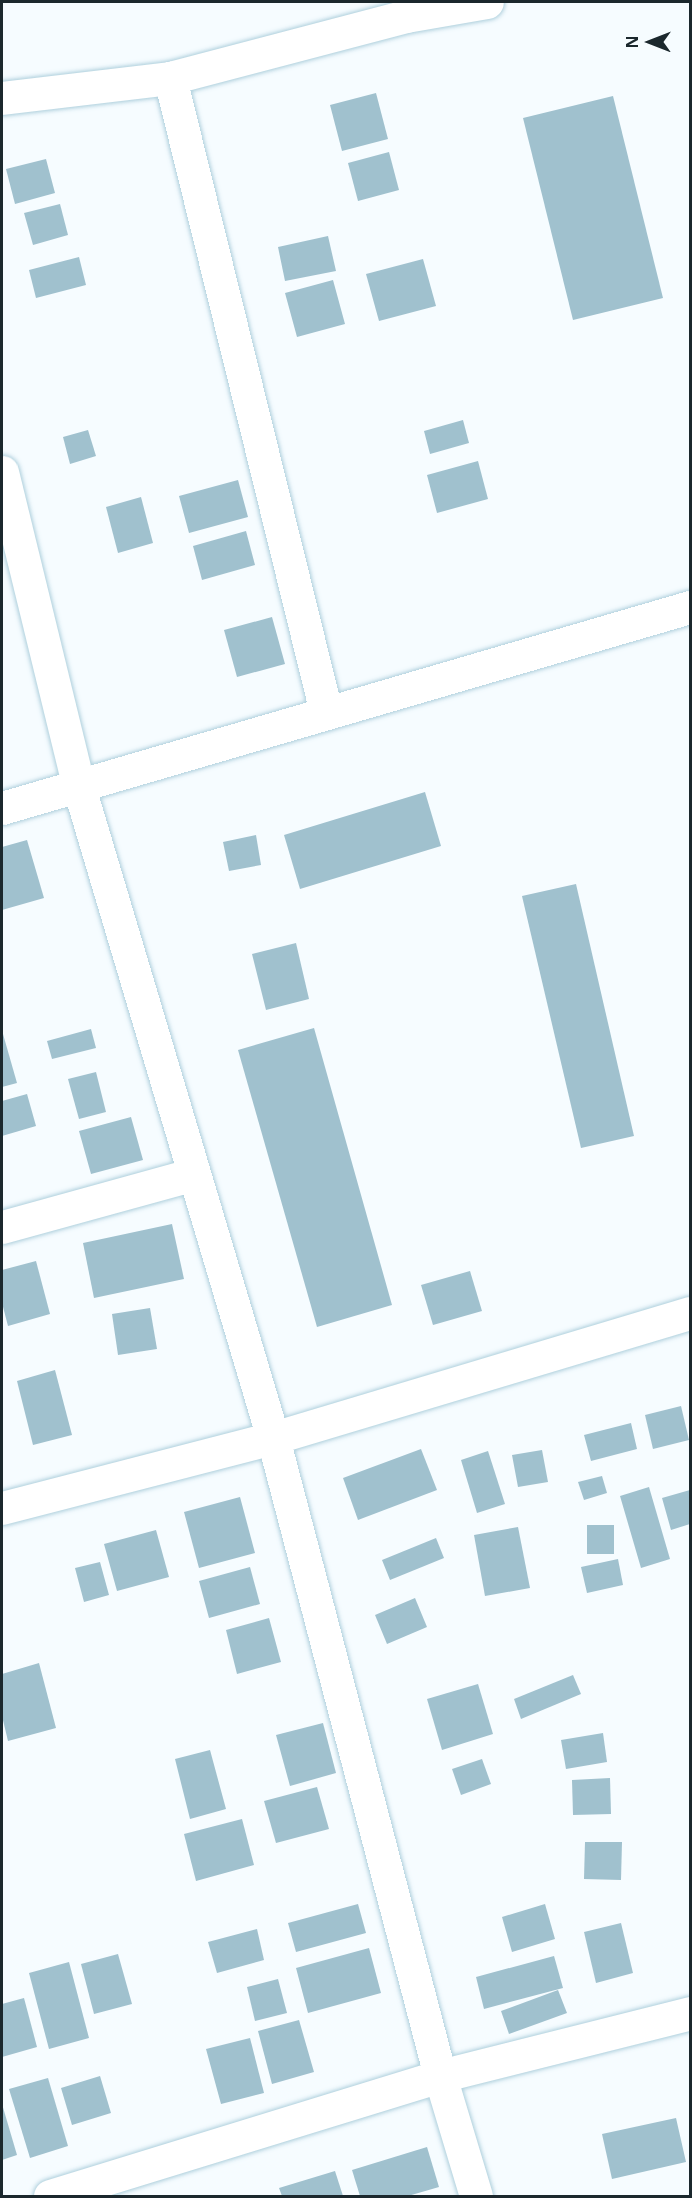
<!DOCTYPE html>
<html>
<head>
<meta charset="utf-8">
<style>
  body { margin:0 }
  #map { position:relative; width:692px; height:2198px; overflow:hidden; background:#f6fcff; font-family:"Open Sans",sans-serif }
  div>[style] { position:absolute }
  .building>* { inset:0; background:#a0c1ce }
  .roads { filter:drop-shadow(0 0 2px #afd0dd) drop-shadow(0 0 2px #afd0dd) }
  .minor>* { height:33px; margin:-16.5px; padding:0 16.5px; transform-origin:16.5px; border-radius:16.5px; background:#fff }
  span { translate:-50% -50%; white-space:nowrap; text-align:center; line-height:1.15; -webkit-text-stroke:4.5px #f6fcff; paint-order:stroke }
  .frame { position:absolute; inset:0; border:3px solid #1b282d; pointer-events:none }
  .north { position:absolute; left:620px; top:12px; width:60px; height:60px; -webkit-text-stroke:4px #f6fcff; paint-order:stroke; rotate:270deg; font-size:16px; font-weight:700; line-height:24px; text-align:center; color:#1b282d }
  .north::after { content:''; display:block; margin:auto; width:21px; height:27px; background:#1b282d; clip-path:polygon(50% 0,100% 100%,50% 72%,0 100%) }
</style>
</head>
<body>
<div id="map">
  <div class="building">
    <i style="clip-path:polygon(376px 93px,388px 139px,342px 151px,330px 105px)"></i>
    <i style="clip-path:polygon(613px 96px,663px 298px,573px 320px,523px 118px)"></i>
    <i style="clip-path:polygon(389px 152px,399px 190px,358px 201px,348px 163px)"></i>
    <i style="clip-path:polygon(46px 159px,55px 193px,15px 204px,6px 169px)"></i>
    <i style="clip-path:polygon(60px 204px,68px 235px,33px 245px,24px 213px)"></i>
    <i style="clip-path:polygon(328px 236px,336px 271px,285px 281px,278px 247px)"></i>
    <i style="clip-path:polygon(79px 257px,86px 285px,36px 298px,29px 270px)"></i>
    <i style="clip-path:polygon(423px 259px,436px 306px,379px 321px,366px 274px)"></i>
    <i style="clip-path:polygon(333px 280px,345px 324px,297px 337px,285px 293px)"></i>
    <i style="clip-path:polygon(463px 420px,469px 443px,430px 454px,424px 431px)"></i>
    <i style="clip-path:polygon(88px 430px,96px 456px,70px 464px,63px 437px)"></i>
    <i style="clip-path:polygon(478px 461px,488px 499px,437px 513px,427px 475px)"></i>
    <i style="clip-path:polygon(238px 480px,248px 517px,189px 533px,179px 496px)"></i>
    <i style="clip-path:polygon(141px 497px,153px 543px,118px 553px,106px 507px)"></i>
    <i style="clip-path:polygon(246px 531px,255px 565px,202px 580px,193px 546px)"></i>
    <i style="clip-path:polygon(272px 617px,285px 664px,237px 677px,224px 630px)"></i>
    <i style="clip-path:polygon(425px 792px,441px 846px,300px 889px,284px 835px)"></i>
    <i style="clip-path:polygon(256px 835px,261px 865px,229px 871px,223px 842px)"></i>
    <i style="clip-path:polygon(27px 840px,44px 898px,2px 910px,2px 847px)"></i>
    <i style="clip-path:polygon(576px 884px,634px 1136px,581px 1148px,522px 896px)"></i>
    <i style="clip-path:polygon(296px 943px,309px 999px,266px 1010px,252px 954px)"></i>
    <i style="clip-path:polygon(314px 1028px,392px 1305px,317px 1327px,238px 1050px)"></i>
    <i style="clip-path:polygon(91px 1029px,96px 1048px,52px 1059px,47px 1041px)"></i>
    <i style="clip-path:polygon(3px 1034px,17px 1083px,2px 1087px,2px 1035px)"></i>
    <i style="clip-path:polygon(96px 1072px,106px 1112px,79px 1119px,68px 1079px)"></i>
    <i style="clip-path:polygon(27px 1094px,36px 1126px,2px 1136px,2px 1101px)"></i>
    <i style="clip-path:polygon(131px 1117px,143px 1160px,91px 1174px,79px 1131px)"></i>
    <i style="clip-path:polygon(172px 1224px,184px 1279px,94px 1298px,83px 1243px)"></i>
    <i style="clip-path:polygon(36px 1261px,50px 1314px,8px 1326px,2px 1303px,2px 1270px)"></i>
    <i style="clip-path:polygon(470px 1271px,482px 1311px,433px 1325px,421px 1285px)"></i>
    <i style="clip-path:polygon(150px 1308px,157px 1349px,118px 1355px,112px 1314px)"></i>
    <i style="clip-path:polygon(55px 1370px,72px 1435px,33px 1445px,17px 1381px)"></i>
    <i style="clip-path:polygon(681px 1406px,689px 1440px,653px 1449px,645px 1415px)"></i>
    <i style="clip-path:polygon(631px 1423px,637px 1449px,591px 1461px,584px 1435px)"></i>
    <i style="clip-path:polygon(421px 1449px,437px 1490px,358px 1520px,343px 1478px)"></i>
    <i style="clip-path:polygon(542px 1450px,548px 1482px,518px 1487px,512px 1455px)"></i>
    <i style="clip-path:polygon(488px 1451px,505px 1504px,477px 1513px,461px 1460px)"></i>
    <i style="clip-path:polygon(602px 1476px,607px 1493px,584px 1500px,578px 1482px)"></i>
    <i style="clip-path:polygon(649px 1487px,670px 1559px,641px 1568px,620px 1496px)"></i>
    <i style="clip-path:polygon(690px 1490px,690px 1524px,671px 1530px,662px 1498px)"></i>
    <i style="clip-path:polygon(240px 1497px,255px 1553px,199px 1568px,184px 1512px)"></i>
    <i style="clip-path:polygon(587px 1525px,614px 1525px,614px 1554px,587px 1554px)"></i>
    <i style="clip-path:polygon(518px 1527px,530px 1588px,485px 1596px,474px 1535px)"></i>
    <i style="clip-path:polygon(156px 1530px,169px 1577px,117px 1591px,104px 1544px)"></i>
    <i style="clip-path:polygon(436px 1538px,444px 1558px,390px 1580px,382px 1560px)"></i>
    <i style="clip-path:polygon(618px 1559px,623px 1585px,587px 1593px,581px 1567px)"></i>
    <i style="clip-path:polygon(100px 1562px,109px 1595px,84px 1602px,75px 1568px)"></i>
    <i style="clip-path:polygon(250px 1567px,260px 1604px,209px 1618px,199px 1581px)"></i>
    <i style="clip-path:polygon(415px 1598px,427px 1627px,387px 1644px,375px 1615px)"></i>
    <i style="clip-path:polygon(269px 1618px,281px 1662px,237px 1674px,226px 1630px)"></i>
    <i style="clip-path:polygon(39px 1663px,56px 1728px,8px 1741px,2px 1716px,2px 1674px)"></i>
    <i style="clip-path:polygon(573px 1675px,581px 1694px,521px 1719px,514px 1699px)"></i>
    <i style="clip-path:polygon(478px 1684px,493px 1734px,442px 1750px,427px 1699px)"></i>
    <i style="clip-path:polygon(323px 1723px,336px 1773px,290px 1786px,276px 1735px)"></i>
    <i style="clip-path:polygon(603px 1733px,607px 1762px,566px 1769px,561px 1740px)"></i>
    <i style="clip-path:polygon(210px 1750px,226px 1809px,190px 1819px,175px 1759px)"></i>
    <i style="clip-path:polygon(482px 1759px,491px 1784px,461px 1795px,452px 1769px)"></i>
    <i style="clip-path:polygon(610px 1778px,611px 1814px,573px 1815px,572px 1780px)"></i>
    <i style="clip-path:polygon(317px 1787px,329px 1829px,276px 1843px,264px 1801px)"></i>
    <i style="clip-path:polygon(242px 1819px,254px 1865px,196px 1881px,184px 1834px)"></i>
    <i style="clip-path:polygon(585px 1842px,622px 1842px,621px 1880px,584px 1879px)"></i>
    <i style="clip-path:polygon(358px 1904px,366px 1933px,296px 1952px,288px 1923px)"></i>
    <i style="clip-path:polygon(545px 1904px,555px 1939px,512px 1952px,502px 1917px)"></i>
    <i style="clip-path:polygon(621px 1923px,633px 1973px,596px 1983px,584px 1932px)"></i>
    <i style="clip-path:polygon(257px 1929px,264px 1960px,217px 1973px,208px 1942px)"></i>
    <i style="clip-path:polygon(369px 1948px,381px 1993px,308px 2013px,296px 1968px)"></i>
    <i style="clip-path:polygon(118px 1954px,132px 2004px,94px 2014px,81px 1964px)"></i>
    <i style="clip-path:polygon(554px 1956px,563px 1988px,484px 2009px,476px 1977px)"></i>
    <i style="clip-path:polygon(69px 1962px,89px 2038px,49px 2049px,29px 1973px)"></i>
    <i style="clip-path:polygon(278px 1979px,287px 2013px,255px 2021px,247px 1987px)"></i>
    <i style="clip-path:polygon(558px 1990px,567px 2013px,509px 2034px,501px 2011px)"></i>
    <i style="clip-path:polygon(24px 1998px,37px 2047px,2px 2057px,2px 2004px)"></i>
    <i style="clip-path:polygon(299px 2020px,314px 2072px,272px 2084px,258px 2031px)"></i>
    <i style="clip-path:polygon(250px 2038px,264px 2093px,221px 2104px,206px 2049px)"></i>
    <i style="clip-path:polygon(100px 2076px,111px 2113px,72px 2125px,61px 2088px)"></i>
    <i style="clip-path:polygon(48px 2078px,68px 2146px,30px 2158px,9px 2089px)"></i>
    <i style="clip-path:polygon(2px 2104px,17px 2155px,2px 2160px)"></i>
    <i style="clip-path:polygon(676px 2118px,686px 2162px,612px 2179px,602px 2134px)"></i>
    <i style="clip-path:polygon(427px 2147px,439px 2187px,408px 2196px,360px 2196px,352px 2170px)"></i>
    <i style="clip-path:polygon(335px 2171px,343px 2196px,282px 2196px,279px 2188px)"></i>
  </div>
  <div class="roads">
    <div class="minor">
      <i style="left:170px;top:78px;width:653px;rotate:76.18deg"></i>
      <i style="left:2px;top:98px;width:169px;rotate:-6.8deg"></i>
      <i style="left:170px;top:78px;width:244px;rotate:-14.7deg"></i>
      <i style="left:406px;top:16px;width:82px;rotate:-9.8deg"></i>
      <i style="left:2px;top:472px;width:321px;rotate:76.3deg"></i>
      <i style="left:78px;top:784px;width:682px;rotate:73.4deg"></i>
      <i style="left:273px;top:1438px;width:659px;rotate:75.33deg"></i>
      <i style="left:440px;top:2076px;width:125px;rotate:73.3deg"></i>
      <i style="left:2px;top:808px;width:717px;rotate:-16.29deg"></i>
      <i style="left:2px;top:1227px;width:199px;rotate:-15.4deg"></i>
      <i style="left:2px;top:1508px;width:280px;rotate:-14.5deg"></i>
      <i style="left:273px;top:1438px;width:435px;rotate:-16.7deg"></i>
      <i style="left:50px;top:2196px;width:408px;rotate:-17.1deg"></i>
      <i style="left:440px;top:2076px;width:258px;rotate:-14.1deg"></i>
    </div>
  </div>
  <div class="frame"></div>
  <div class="north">N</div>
</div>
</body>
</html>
